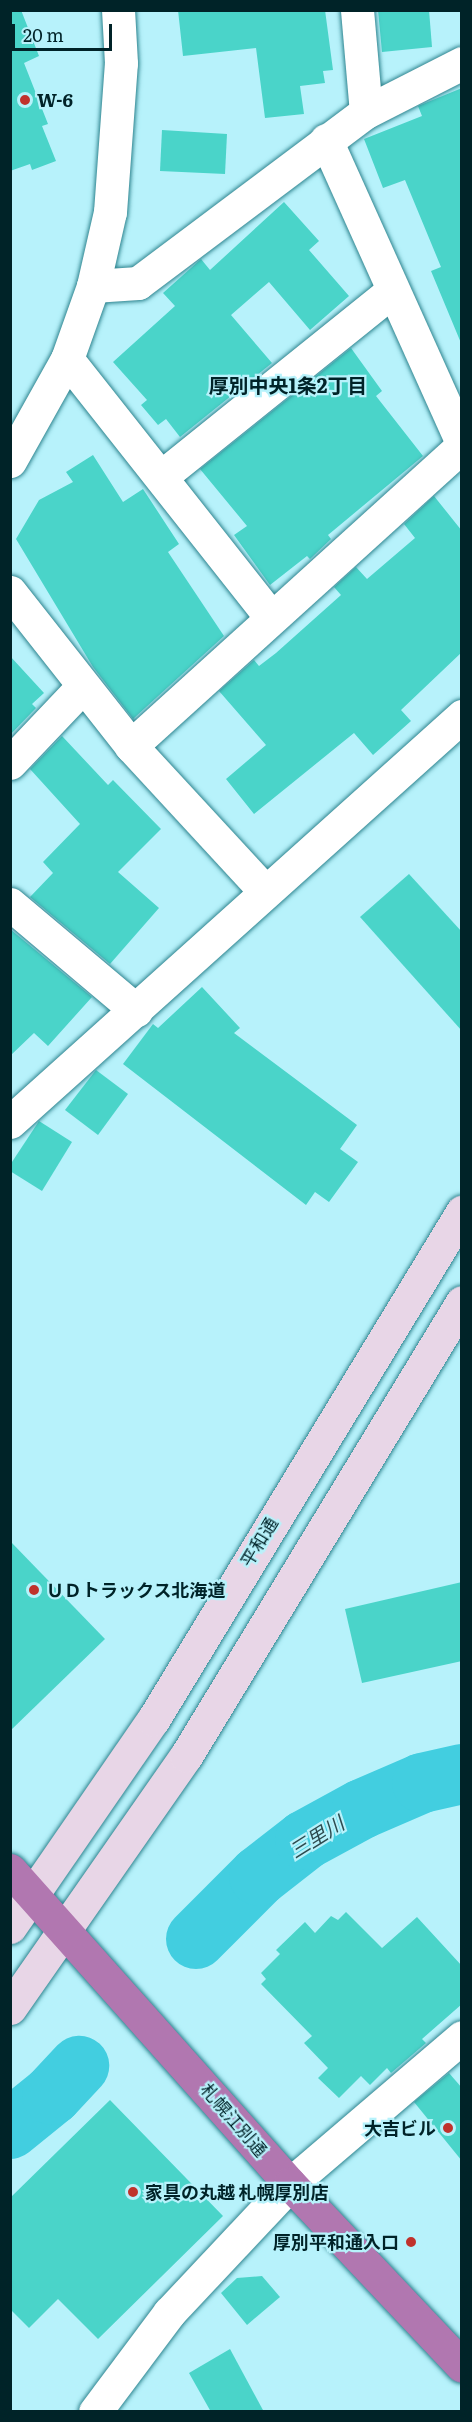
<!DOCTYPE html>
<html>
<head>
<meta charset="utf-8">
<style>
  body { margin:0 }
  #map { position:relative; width:472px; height:2422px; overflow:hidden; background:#b7f2fb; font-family:Literata,"Noto Sans JP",serif }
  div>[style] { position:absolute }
  .river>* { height:60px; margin:-30px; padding:0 30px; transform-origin:30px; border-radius:30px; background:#42cee0 }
  .building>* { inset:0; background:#4ad4c9 }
  .roads { filter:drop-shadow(0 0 2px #2e848f) drop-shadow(0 0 2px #2e848f) }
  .street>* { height:33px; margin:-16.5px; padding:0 16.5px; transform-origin:16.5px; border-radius:16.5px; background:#fff }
  .secondary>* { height:33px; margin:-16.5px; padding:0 16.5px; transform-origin:16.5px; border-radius:16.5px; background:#e8d6e7 }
  .highway>* { height:33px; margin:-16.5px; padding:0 16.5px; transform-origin:16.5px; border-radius:16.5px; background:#b177b0 }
  .dots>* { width:16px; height:16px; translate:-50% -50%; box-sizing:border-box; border:3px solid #b7f2fb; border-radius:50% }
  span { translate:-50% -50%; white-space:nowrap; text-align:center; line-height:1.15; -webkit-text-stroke:4.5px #b7f2fb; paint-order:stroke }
  .poi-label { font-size:18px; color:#002328; font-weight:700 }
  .left { translate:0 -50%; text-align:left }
  .right { translate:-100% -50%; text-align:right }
  .street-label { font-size:18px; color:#002328 }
  .neighbourhood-label { font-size:20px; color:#002328; font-weight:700 }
  .water-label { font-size:20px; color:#2e4b4f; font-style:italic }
  .frame { position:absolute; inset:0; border:12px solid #002328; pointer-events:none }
  .scale { position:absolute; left:12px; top:24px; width:100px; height:27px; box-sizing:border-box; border:3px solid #002328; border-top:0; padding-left:8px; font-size:18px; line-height:21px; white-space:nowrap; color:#002328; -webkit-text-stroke:4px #b7f2fb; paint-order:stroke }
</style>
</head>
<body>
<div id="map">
  <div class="river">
    <i style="left:196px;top:1939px;width:89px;rotate:-45deg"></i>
    <i style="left:259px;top:1876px;width:58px;rotate:-38deg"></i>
    <i style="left:305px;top:1840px;width:65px;rotate:-28.5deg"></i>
    <i style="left:362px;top:1809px;width:65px;rotate:-23.4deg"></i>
    <i style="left:422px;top:1783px;width:41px;rotate:-12.7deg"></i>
    <i style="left:10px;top:2129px;width:54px;rotate:-39deg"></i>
    <i style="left:52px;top:2095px;width:40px;rotate:-47deg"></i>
  </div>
  <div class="building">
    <i style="clip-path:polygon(10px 10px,21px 10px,39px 56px,24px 63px,48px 124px,42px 126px,56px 161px,32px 170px,30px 164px,10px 171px)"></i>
    <i style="clip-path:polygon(178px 10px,325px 10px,333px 70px,323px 71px,325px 83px,300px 86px,304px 114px,265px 118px,256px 48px,183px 56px)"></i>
    <i style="clip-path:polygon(378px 10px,429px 10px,432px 47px,382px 52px)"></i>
    <i style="clip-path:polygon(462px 88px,462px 342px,461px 343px,431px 271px,441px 267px,405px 180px,383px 188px,364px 139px,422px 116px,418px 106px)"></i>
    <i style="clip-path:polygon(162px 130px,227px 134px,225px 174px,160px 171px)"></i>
    <i style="clip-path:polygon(284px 202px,319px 241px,309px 250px,349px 296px,310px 330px,269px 282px,231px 315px,272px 363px,180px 437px,166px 419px,158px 425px,141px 405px,147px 400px,113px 362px,175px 306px,163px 293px,201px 259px,210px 270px)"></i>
    <i style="clip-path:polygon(351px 348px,382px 391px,376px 396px,423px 456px,328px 535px,331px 539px,310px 559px,307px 556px,270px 585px,234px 535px,247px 526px,200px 469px)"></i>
    <i style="clip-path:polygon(93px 455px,123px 502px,143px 489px,179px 544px,168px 552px,224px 636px,133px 719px,93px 667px,16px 539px,39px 500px,73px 482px,66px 472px)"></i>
    <i style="clip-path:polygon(434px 496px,462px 531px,462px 652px,401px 710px,411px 721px,373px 755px,354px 733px,254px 814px,226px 779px,266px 745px,219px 691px,254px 660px,259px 666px,276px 653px,341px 595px,334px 587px,356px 567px,367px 579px,415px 538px,404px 524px)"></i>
    <i style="clip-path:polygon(10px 656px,44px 693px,32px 704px,36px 708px,10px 735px)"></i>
    <i style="clip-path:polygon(62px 736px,108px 785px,113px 780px,161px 829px,118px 872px,159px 908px,110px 964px,30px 897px,53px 873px,43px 862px,80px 824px,30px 769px)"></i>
    <i style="clip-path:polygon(409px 874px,462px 932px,462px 1031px,360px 917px)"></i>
    <i style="clip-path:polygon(10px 929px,92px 997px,48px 1046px,34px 1033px,10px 1056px)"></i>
    <i style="clip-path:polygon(202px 987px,240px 1028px,234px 1033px,357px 1125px,340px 1149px,358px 1162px,329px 1202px,315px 1192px,306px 1205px,123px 1064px,153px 1024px,158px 1028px)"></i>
    <i style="clip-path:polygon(96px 1070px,128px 1094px,98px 1135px,65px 1110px)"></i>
    <i style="clip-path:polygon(39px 1121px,72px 1142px,42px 1191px,10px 1171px,10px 1165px)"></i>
    <i style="clip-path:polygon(10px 1541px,105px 1639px,10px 1731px)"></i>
    <i style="clip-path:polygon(462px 1582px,462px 1661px,362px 1683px,345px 1609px)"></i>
    <i style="clip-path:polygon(346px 1912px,382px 1948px,417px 1917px,462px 1966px,462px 2004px,422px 2039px,426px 2043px,391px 2073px,387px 2068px,370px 2085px,361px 2076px,339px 2098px,318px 2078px,328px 2068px,304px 2043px,312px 2036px,261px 1984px,266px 1979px,261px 1973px,280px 1954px,276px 1950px,305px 1922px,315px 1933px,331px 1916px,338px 1920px)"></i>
    <i style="clip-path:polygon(449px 2073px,462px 2088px,462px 2161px,414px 2102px)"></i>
    <i style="clip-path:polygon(110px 2100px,223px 2216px,98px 2339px,58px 2299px,29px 2328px,10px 2309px,10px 2198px)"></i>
    <i style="clip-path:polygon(262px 2276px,280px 2297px,247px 2325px,221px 2293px,237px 2278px)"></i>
    <i style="clip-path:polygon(230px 2349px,264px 2412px,211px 2412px,189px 2373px)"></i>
  </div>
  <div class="roads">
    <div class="street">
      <i style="left:357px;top:10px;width:102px;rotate:85deg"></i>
      <i style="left:326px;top:140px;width:332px;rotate:65.8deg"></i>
      <i style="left:93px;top:286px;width:45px;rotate:-3.8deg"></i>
      <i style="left:138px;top:283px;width:285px;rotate:-36.9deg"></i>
      <i style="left:366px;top:112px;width:108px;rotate:-27deg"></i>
      <i style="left:67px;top:359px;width:329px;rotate:51.7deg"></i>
      <i style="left:10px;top:461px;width:117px;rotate:-60.8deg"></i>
      <i style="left:67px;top:359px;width:77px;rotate:-70.4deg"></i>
      <i style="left:93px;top:286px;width:76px;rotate:-77.1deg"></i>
      <i style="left:110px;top:212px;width:149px;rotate:-85.8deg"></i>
      <i style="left:121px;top:63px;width:53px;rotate:-93.2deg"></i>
      <i style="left:162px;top:476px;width:295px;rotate:-38.8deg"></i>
      <i style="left:10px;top:592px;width:196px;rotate:51.8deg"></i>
      <i style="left:131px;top:746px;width:197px;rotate:47.3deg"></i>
      <i style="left:131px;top:746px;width:447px;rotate:-42.2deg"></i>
      <i style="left:10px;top:763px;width:106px;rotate:-46.5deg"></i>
      <i style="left:10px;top:904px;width:165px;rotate:40.1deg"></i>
      <i style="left:10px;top:1122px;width:608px;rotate:-41.93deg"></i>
      <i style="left:95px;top:2412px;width:124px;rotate:-53.2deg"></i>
      <i style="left:169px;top:2313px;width:177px;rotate:-46.8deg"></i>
      <i style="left:290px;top:2184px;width:226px;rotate:-40.5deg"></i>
    </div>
    <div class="secondary">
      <i style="left:10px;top:1927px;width:252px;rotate:-55.4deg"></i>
      <i style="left:153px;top:1720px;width:595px;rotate:-58.69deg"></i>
      <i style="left:10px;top:2008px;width:307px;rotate:-55.1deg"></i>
      <i style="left:186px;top:1756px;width:531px;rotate:-58.7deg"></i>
    </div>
    <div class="highway">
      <i style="left:10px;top:1870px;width:421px;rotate:48.3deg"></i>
      <i style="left:290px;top:2184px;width:250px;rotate:46.6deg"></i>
    </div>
  </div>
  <div class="dots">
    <i style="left:25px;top:100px;background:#c0322c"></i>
    <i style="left:34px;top:1590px;background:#c0322c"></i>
    <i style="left:448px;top:2128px;background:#c0322c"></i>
    <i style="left:133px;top:2192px;background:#c0322c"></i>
    <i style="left:411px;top:2242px;background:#c0322c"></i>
  </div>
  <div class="poi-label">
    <span class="left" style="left:37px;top:100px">W-6</span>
    <span class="left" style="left:46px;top:1590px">ＵＤトラックス北海道</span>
    <span class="right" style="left:436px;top:2128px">大吉ビル</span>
    <span class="left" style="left:145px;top:2192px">家具の丸越 札幌厚別店</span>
    <span class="right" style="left:399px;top:2242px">厚別平和通入口</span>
  </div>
  <div class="street-label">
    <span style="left:259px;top:1542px;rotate:-59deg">平和通</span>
    <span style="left:234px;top:2120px;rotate:49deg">札幌江別通</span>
  </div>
  <div class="neighbourhood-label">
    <span style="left:288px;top:384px">厚別中央1条2丁目</span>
  </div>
  <div class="water-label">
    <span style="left:316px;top:1836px;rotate:-32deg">三里川</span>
  </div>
  <div class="frame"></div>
  <div class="scale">20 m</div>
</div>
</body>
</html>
